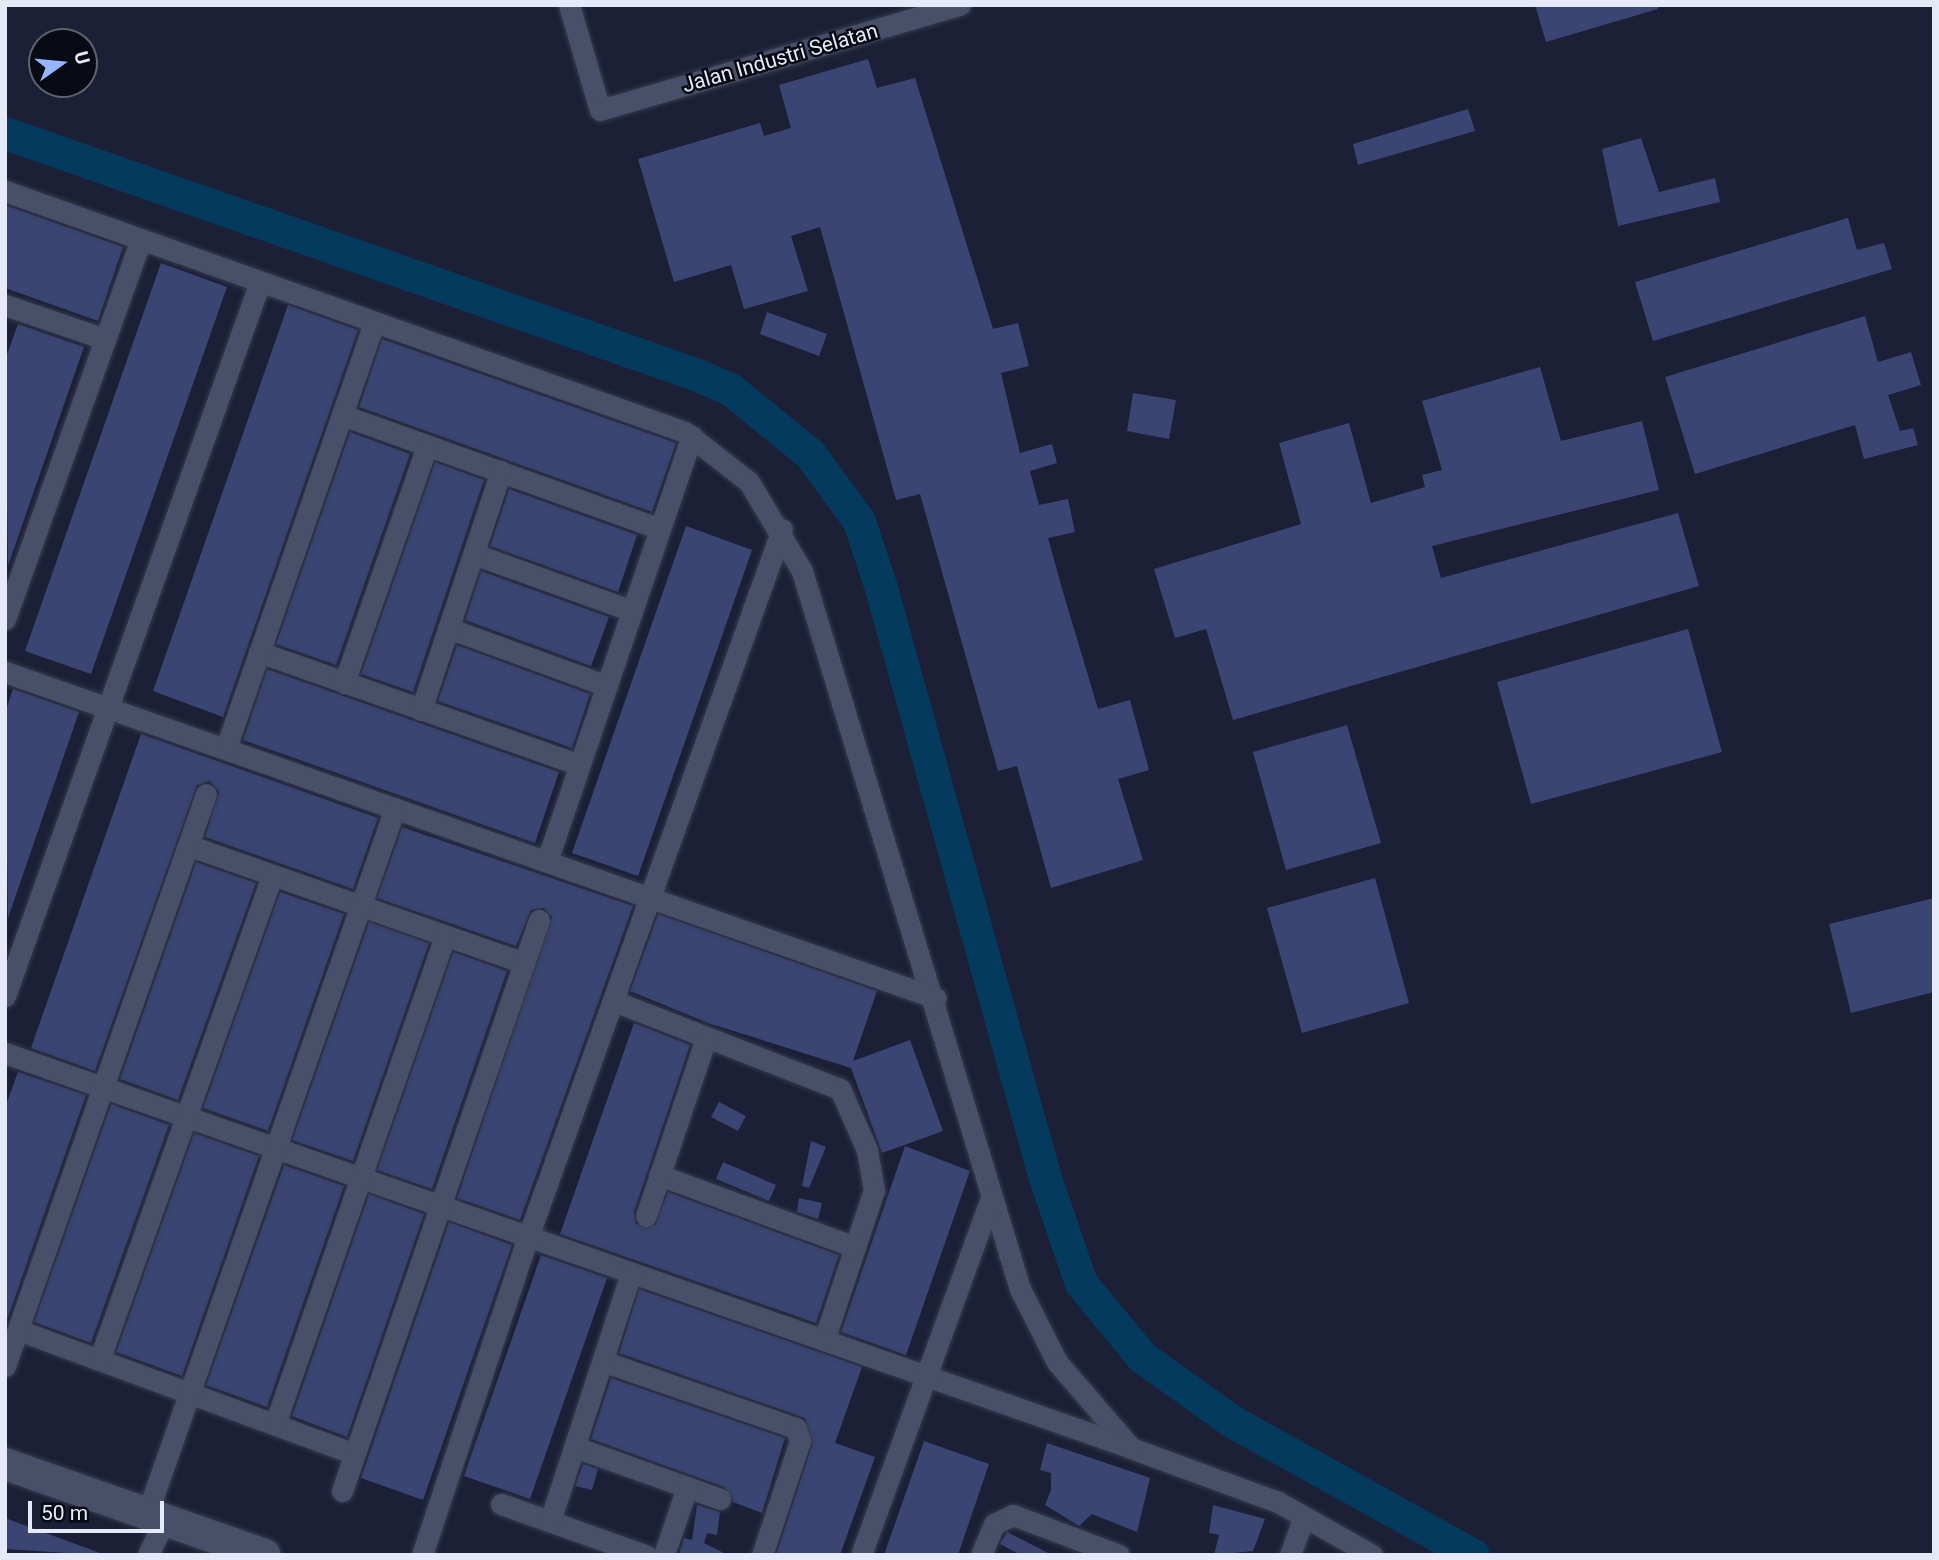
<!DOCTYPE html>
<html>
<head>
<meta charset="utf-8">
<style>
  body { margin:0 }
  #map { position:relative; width:1939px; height:1560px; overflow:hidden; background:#1b2036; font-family:Roboto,sans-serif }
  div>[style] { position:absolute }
  .river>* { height:33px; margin:-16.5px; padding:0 16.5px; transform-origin:16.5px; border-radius:16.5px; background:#043a5d }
  .building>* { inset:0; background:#3a4573 }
  .roads { filter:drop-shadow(0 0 2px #373a4d) drop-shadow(0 0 2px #373a4d) }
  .street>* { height:21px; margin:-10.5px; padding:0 10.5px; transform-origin:10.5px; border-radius:10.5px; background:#484f68 }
  .secondary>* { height:32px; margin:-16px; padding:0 16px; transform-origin:16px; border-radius:16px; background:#484f68 }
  span { translate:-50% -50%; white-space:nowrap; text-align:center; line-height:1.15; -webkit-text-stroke:5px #080b14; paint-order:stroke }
  .street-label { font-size:21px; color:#e5e9f8 }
  .frame { position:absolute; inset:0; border:7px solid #e5e9f8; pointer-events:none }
  .north { position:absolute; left:28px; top:28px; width:70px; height:70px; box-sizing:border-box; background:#080b14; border:2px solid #60646f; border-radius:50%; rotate:75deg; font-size:19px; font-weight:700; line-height:28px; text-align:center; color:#e5e9f8 }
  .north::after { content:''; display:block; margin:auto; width:24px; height:32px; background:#95b6fd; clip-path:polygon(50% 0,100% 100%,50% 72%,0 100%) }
  .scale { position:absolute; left:28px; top:1501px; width:136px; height:32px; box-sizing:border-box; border:4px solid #e5e9f8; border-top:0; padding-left:9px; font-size:21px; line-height:24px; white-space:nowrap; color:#e5e9f8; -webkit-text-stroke:5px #080b14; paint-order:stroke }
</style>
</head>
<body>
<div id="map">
  <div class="river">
    <i style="left:5px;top:133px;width:734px;rotate:19.25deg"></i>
    <i style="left:698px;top:375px;width:35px;rotate:24deg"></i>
    <i style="left:730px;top:389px;width:103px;rotate:39.1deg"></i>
    <i style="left:810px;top:454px;width:83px;rotate:53.8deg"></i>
    <i style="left:859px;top:521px;width:71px;rotate:71.8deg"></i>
    <i style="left:881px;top:588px;width:612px;rotate:74.47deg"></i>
    <i style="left:1045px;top:1178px;width:111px;rotate:71.1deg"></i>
    <i style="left:1081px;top:1283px;width:96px;rotate:50.5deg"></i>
    <i style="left:1142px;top:1357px;width:112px;rotate:35.5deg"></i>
    <i style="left:1233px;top:1422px;width:274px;rotate:29deg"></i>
  </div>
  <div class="building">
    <i style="clip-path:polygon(1535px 5px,1658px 5px,1658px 9px,1546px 42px)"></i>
    <i style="clip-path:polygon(868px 59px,877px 88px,915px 78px,993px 329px,1018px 323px,1029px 366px,1001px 373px,1020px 453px,1052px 444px,1057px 463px,1030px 471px,1039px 505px,1068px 499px,1075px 532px,1048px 538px,1063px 592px,1098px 709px,1130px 700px,1149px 770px,1118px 779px,1143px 860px,1051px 888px,1017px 766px,998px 771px,920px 494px,896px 500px,820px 227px,791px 236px,808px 291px,744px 309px,731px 265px,674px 282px,638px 159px,760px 123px,764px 136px,791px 128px,779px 85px)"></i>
    <i style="clip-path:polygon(1468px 109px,1475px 131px,1358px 165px,1353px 144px)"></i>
    <i style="clip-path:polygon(1641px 138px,1659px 192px,1715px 178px,1720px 202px,1618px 226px,1602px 149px)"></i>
    <i style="clip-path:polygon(5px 205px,123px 247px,98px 321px,5px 288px)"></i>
    <i style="clip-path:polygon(1848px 218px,1857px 250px,1884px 243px,1892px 269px,1653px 341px,1635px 282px)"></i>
    <i style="clip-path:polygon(161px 263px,227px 287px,91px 674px,25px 651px)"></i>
    <i style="clip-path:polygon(288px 305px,358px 330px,223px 717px,153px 691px)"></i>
    <i style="clip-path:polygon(767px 312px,827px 334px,819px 356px,760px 334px)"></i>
    <i style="clip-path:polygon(1865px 316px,1878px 362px,1911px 352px,1921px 385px,1888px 395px,1900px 431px,1913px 428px,1918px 445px,1864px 459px,1855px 425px,1695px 474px,1665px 377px)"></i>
    <i style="clip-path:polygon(18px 324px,84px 347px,8px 566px,5px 360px)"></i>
    <i style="clip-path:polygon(382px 339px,676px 443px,652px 512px,359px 407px)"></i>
    <i style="clip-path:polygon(1540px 367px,1561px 441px,1642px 421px,1659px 490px,1432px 546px,1441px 578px,1678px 513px,1699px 586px,1233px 720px,1206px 629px,1175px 638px,1154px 569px,1301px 524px,1279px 443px,1349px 423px,1371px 503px,1425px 487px,1422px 475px,1442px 470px,1422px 401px)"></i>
    <i style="clip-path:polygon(1133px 393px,1176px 400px,1169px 439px,1127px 431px)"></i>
    <i style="clip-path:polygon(350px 432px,410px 454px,336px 665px,276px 644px)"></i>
    <i style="clip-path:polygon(435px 462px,484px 480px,413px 692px,361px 674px)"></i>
    <i style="clip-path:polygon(509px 489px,637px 535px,618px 592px,490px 546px)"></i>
    <i style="clip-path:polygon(686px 526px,752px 550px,638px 876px,572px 853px)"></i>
    <i style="clip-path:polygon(481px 571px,609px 617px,591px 666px,465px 620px)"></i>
    <i style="clip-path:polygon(1688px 629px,1722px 752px,1531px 804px,1497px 682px)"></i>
    <i style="clip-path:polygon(457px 645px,590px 694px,572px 748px,438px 701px)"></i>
    <i style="clip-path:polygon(267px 669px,559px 772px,535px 843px,243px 740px)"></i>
    <i style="clip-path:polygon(13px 689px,79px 712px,8px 918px,5px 713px)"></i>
    <i style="clip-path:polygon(1347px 725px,1381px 843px,1286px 870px,1253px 752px)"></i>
    <i style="clip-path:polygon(141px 734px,378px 818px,353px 889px,205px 837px,219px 792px,210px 781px,197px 785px,95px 1071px,31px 1048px)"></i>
    <i style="clip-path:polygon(402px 827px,633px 906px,520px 1220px,457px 1198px,552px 917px,544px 908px,531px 910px,516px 946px,377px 898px)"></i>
    <i style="clip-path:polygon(196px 862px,256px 883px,178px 1100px,120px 1079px)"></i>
    <i style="clip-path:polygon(1375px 878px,1409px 1003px,1302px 1033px,1267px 908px)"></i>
    <i style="clip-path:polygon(280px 892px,344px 914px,268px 1131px,203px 1108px)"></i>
    <i style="clip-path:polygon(1934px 898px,1934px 992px,1851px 1013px,1829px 924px)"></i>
    <i style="clip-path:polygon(658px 914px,877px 991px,853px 1061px,910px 1040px,943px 1131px,882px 1153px,851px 1068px,708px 1023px,630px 991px)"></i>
    <i style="clip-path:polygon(369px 922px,429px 943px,353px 1161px,292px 1140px)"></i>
    <i style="clip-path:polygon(453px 952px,507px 971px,432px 1189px,377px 1170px)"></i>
    <i style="clip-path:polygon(634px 1023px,690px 1045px,634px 1212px,636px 1224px,655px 1225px,668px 1192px,839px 1255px,816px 1323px,560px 1234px)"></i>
    <i style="clip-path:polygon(18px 1072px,86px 1095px,6px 1323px,5px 1108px)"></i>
    <i style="clip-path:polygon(719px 1102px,746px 1116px,738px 1131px,711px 1117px)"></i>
    <i style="clip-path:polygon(111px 1104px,169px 1125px,91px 1343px,34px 1322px)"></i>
    <i style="clip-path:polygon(194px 1133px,259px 1156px,182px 1376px,116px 1352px)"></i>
    <i style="clip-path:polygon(811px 1141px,826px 1147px,809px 1188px,802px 1186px)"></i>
    <i style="clip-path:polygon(905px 1146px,970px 1171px,906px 1355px,841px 1332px)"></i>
    <i style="clip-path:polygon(723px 1162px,776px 1185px,769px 1201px,716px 1179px)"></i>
    <i style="clip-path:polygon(284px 1165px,344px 1186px,267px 1407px,206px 1385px)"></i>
    <i style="clip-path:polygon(369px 1194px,424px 1214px,347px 1437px,292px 1416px)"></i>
    <i style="clip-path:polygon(799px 1198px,822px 1203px,818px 1219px,797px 1212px)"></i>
    <i style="clip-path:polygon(449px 1222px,512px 1245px,423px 1500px,361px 1478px)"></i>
    <i style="clip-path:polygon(541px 1255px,607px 1278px,530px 1499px,464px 1476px)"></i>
    <i style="clip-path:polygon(639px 1289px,862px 1367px,835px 1443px,875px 1457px,840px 1555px,776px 1555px,812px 1445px,805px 1418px,619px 1353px)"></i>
    <i style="clip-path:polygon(611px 1378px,785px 1438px,762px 1513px,733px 1502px,724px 1487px,591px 1439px)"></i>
    <i style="clip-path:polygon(924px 1441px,989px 1464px,958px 1555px,884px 1555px)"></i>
    <i style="clip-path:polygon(1047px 1443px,1150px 1478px,1137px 1532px,1092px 1514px,1079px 1526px,1045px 1505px,1051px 1490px,1051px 1473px,1040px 1470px)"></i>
    <i style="clip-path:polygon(583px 1464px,598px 1469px,592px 1490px,575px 1486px)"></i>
    <i style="clip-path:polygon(697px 1505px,720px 1512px,717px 1535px,707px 1533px,704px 1543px,728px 1555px,679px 1555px,684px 1538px,692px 1540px)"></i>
    <i style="clip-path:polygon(1213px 1505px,1265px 1519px,1253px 1551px,1214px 1555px,1219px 1535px,1209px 1533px)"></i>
    <i style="clip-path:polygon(5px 1518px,100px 1553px,100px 1555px,5px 1549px)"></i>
    <i style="clip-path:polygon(1007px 1532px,1052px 1555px,1021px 1555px,1000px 1544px)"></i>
  </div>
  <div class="roads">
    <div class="street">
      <i style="left:569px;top:5px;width:109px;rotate:73.6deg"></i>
      <i style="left:600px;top:110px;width:375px;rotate:-16.3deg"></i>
      <i style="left:5px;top:191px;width:721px;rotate:19.51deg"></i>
      <i style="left:685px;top:432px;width:81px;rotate:38deg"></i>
      <i style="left:749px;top:482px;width:104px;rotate:59.2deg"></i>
      <i style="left:802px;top:571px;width:750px;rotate:73.11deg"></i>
      <i style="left:1020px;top:1289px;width:82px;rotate:63.1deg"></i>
      <i style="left:1057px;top:1362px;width:113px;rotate:49.3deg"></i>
      <i style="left:1131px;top:1448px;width:157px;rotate:20.2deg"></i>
      <i style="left:1278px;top:1502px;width:108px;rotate:29.4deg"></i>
      <i style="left:5px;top:305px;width:106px;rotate:18.8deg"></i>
      <i style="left:342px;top:415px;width:335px;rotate:19.7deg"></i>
      <i style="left:474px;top:554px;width:168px;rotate:19.8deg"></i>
      <i style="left:5px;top:619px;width:401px;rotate:-70.3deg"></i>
      <i style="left:448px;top:628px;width:169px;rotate:20deg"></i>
      <i style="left:259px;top:652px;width:339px;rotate:19.4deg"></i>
      <i style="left:5px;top:672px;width:986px;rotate:19.3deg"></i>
      <i style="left:344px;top:683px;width:251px;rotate:-70.7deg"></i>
      <i style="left:421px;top:710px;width:252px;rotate:-71.5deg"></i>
      <i style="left:226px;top:748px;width:450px;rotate:-70.8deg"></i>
      <i style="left:190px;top:846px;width:354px;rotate:19.3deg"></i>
      <i style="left:547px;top:861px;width:449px;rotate:-71.2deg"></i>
      <i style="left:5px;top:996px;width:758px;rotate:-70.35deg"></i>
      <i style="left:614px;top:1001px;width:243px;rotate:21.3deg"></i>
      <i style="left:840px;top:1089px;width:67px;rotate:66.1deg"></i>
      <i style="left:867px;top:1150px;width:41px;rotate:80.1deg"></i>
      <i style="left:874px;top:1190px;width:158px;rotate:108.4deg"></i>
      <i style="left:5px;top:1053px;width:1191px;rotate:19.32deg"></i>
      <i style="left:659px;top:1175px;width:209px;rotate:20.2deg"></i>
      <i style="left:646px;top:1216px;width:188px;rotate:-71.4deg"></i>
      <i style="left:18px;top:1330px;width:357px;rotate:20.2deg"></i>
      <i style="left:100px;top:1358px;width:512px;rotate:-70.36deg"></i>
      <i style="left:605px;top:1362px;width:202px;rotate:19.1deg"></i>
      <i style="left:796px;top:1428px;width:14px;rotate:73deg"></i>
      <i style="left:800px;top:1441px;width:120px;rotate:108.4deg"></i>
      <i style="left:5px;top:1366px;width:606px;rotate:-70.64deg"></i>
      <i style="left:275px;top:1424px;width:517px;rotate:-70.79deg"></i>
      <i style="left:575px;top:1447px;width:154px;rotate:19.7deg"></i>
      <i style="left:342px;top:1491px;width:604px;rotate:-70.97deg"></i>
      <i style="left:501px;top:1504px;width:153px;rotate:19.5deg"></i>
      <i style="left:147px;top:1514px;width:748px;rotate:-70.64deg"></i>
      <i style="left:550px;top:1521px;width:261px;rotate:-71.9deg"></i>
      <i style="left:148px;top:1555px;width:40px;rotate:-65deg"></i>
      <i style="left:422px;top:1555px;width:335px;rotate:-71.6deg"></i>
      <i style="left:528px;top:1237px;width:752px;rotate:-70.26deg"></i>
      <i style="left:664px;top:1555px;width:72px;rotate:-71.3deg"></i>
      <i style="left:861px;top:1555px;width:380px;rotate:-70deg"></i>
      <i style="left:981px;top:1555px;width:34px;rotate:-67deg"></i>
      <i style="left:994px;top:1524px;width:21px;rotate:-25deg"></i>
      <i style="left:1013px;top:1515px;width:113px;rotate:20.7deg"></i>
      <i style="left:1290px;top:1555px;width:41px;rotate:-70.3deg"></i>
    </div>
    <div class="secondary">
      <i style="left:5px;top:1464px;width:275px;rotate:19.3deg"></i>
    </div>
  </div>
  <div class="street-label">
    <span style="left:780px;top:58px;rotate:-16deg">Jalan Industri Selatan</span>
  </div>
  <div class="frame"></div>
  <div class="north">U</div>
  <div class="scale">50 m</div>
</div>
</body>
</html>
